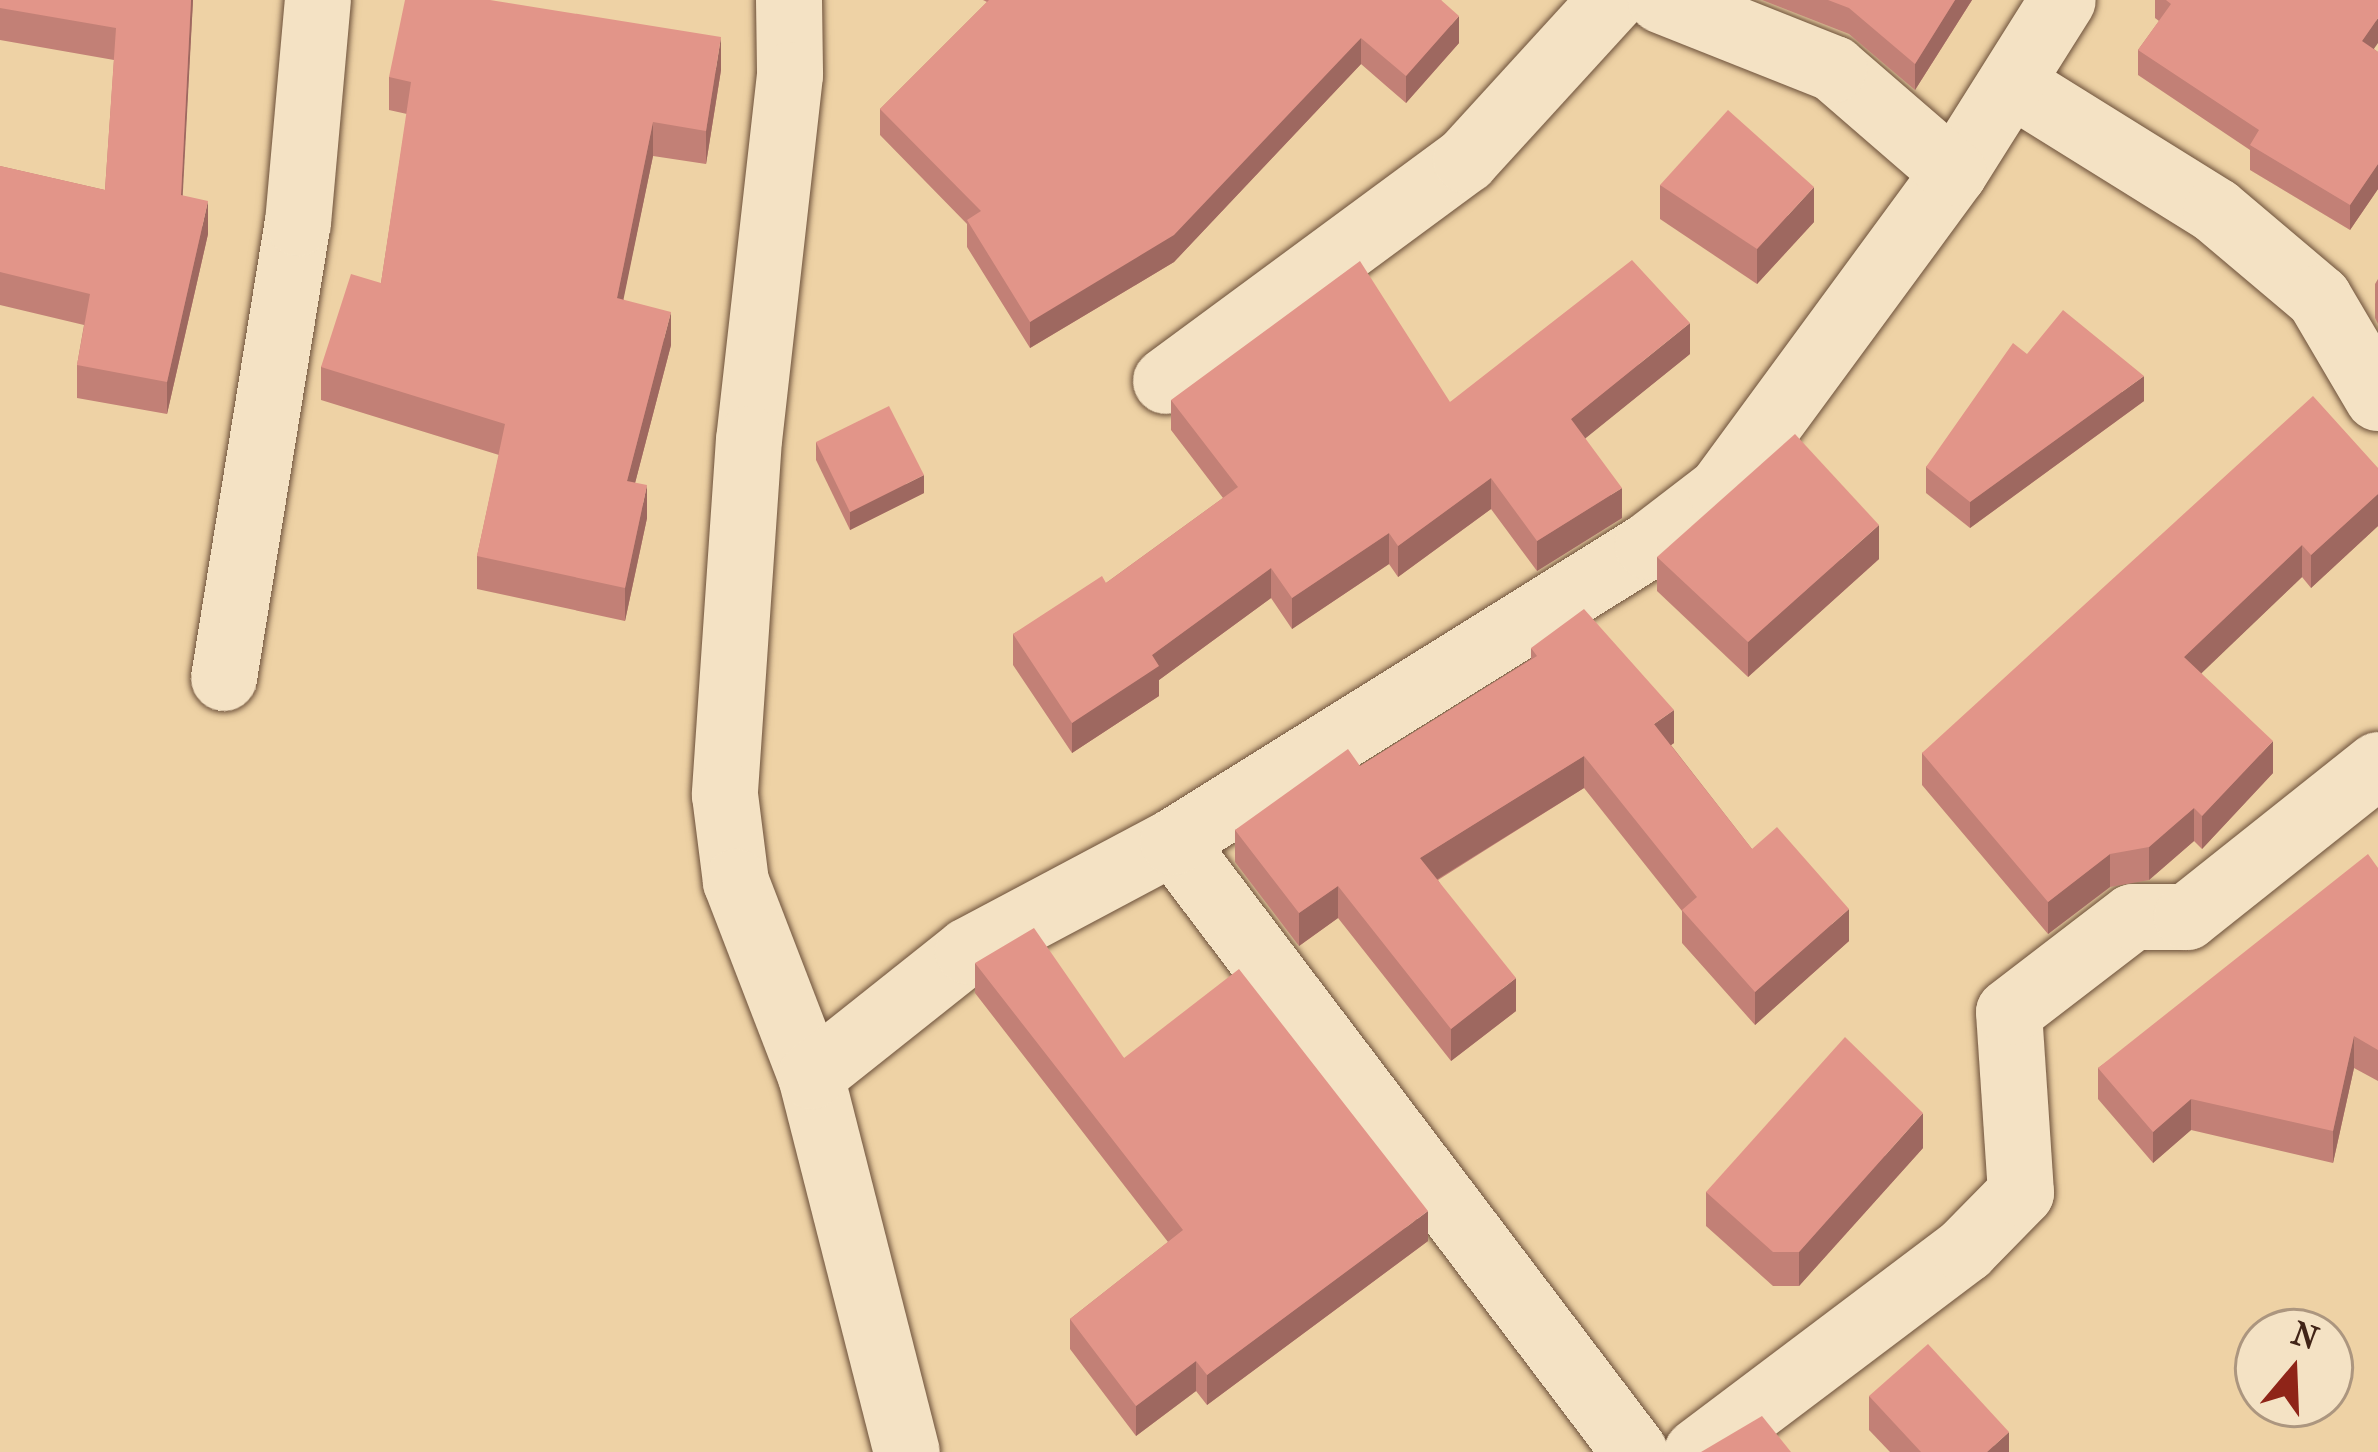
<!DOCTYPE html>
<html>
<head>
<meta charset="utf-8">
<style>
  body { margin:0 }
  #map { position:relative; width:2378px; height:1452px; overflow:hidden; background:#eed2a5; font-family:"IM FELL French Canon",serif }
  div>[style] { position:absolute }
  .roads { filter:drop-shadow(0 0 3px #6c503a) drop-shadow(0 0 3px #6c503a) }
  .street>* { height:66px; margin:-33px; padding:0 33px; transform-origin:33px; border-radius:33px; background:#f4e2c4 }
  .wall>* { inset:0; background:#c28076 }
  .shaded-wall>* { inset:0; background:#9e6860 }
  .building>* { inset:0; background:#e29589 }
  span { translate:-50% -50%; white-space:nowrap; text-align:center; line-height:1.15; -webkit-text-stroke:12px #f4e2c4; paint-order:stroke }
  .north { position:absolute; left:2234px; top:1308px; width:120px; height:120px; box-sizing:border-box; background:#f4e2c4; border:3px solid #ac967f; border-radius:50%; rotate:19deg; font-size:33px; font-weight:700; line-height:48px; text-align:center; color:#412417 }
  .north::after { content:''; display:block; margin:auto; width:42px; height:54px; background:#8f2418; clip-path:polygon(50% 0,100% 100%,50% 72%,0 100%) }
</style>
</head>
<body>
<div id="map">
  <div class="roads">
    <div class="street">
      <i style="left:789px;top:0;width:75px;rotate:89.2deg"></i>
      <i style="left:790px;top:75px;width:366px;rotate:96.4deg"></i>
      <i style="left:749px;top:439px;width:357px;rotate:93.9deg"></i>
      <i style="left:725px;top:795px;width:88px;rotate:82.8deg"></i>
      <i style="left:736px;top:882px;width:208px;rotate:68.9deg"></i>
      <i style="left:811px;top:1076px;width:388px;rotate:75.7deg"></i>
      <i style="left:2012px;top:84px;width:240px;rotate:31.9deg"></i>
      <i style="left:2216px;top:211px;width:135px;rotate:40.2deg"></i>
      <i style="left:2319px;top:298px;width:116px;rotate:59.5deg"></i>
      <i style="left:1954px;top:173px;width:204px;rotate:-57.8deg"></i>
      <i style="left:1166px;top:381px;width:373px;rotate:-36.4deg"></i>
      <i style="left:1466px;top:160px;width:217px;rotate:-47.6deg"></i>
      <i style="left:224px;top:678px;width:461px;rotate:-80.8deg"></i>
      <i style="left:298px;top:223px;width:224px;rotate:-84.9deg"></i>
      <i style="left:1173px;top:842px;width:765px;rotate:52.86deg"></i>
      <i style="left:811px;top:1076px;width:201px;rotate:-38.5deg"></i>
      <i style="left:968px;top:951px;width:232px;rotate:-28deg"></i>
      <i style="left:1173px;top:842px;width:560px;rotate:-31.93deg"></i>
      <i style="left:1648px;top:546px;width:92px;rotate:-37.5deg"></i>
      <i style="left:1721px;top:490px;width:393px;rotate:-53.7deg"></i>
      <i style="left:1954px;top:173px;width:159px;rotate:-139.1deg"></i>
      <i style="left:1834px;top:69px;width:186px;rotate:-158.3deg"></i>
      <i style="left:1697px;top:1452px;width:336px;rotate:-37deg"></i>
      <i style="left:1965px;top:1250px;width:80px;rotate:-45.5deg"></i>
      <i style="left:2021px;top:1193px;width:181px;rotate:-93.8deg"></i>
      <i style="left:2009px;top:1012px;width:156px;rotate:-37.5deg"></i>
      <i style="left:2133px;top:917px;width:54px"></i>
      <i style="left:2187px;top:917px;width:244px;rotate:-38.5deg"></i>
    </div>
  </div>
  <div class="wall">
    <i style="clip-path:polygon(0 0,193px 0,182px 196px,208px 234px,167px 414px,77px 398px,77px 365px,84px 325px,0 305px,0 166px,105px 190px,114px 60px,0 40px)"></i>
    <i style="clip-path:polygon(983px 0,1441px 0,1459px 43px,1406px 103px,1361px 64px,1174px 262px,1030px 348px,967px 247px,967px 224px,880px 135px,880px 109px,987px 2px)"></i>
    <i style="clip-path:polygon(1762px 0,1972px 0,1915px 90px,1849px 34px)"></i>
    <i style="clip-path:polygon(2155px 0,2378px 0,2374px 49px,2378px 52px,2378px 189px,2350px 230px,2250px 170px,2250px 150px,2138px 75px,2138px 50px,2159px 21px,2155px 18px)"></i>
    <i style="clip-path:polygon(721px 70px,706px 164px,653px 156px,623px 299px,671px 345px,635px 483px,647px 518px,625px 621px,477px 589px,477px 556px,499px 455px,321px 400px,321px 367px,381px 283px,407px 114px,389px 110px,389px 77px)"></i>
    <i style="clip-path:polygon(1660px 185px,1814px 222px,1757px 284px,1660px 219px)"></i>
    <i style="clip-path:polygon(2378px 279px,2378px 324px,2375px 318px,2375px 284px)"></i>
    <i style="clip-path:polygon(1690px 354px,1585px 438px,1622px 518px,1537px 571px,1491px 509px,1398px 577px,1389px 564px,1292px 629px,1271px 598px,1159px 680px,1159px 696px,1072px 753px,1013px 665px,1013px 634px,1106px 583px,1223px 498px,1171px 430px,1171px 400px,1450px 402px)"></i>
    <i style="clip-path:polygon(2027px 354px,2144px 401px,1970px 528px,1926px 493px,1926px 467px)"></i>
    <i style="clip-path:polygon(816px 442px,924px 493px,850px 530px,816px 460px)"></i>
    <i style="clip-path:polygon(2378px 468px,2378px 526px,2311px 588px,2302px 577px,2201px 673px,2273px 773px,2202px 849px,2194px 841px,2149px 880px,2110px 887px,2048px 934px,1922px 785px,1922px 753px)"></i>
    <i style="clip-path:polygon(1657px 557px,1879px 559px,1748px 677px,1657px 591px)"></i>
    <i style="clip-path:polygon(1531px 648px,1674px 743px,1671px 745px,1752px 849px,1849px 941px,1755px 1025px,1682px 943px,1682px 911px,1584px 788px,1438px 880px,1516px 1011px,1451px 1061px,1338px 918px,1299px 946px,1235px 862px,1235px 830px,1360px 766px,1531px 659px)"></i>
    <i style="clip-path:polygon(2378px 868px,2378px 1081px,2354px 1068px,2333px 1163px,2191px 1130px,2153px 1163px,2098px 1099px,2098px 1068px)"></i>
    <i style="clip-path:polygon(975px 963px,1124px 1058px,1428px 1241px,1207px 1405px,1196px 1391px,1136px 1436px,1070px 1349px,1070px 1319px,1168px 1242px,975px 993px)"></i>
    <i style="clip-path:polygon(1923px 1148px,1799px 1286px,1773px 1286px,1706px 1226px,1706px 1192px)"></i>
    <i style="clip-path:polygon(1869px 1396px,2009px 1452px,1890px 1452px,1869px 1430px)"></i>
  </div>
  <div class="shaded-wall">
    <i style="clip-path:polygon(191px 0,193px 0,181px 228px,181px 195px)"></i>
    <i style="clip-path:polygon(1955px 0,1972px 0,1915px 90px,1915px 64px)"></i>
    <i style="clip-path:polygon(1459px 16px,1459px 43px,1406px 103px,1406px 76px)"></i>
    <i style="clip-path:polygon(2378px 18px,2378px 43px,2362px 66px,2362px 41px)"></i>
    <i style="clip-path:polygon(721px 37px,721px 70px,706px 164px,706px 131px)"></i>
    <i style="clip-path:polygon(1361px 38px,1361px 64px,1174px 262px,1030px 348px,1030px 322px)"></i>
    <i style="clip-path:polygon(653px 122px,653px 156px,617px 331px,617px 298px)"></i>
    <i style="clip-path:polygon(2378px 164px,2378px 189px,2350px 230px,2350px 205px)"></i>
    <i style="clip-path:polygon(1814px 187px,1814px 222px,1757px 284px,1757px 249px)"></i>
    <i style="clip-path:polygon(208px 201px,208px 234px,167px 414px,167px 382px)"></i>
    <i style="clip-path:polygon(671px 312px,671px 345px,627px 514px,627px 481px)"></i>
    <i style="clip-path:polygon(1690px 323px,1690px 354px,1571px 450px,1571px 419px)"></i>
    <i style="clip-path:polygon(2144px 376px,2144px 401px,1970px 528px,1970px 502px)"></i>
    <i style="clip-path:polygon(924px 475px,924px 493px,850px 530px,850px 512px)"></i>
    <i style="clip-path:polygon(1491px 478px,1491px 509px,1398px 577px,1398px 546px)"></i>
    <i style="clip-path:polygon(647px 485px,647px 518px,625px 621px,625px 588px)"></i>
    <i style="clip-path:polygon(1622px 488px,1622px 518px,1537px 571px,1537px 541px)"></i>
    <i style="clip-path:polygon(2378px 494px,2378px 526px,2311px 588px,2311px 555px)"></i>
    <i style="clip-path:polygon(1879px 525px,1879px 559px,1748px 677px,1748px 642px)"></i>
    <i style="clip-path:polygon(1389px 533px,1389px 564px,1292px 629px,1292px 598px)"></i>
    <i style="clip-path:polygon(2302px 545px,2302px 577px,2184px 690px,2184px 657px)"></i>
    <i style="clip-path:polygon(1271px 568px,1271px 598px,1159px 680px,1159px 696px,1072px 753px,1072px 723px,1152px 655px)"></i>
    <i style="clip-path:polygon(1674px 710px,1674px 743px,1654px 757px,1654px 724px)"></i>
    <i style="clip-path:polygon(2273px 741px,2273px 773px,2202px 849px,2202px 816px)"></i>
    <i style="clip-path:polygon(1584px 756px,1584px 788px,1420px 890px,1420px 858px)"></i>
    <i style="clip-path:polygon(2194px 808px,2194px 841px,2149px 880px,2149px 847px)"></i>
    <i style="clip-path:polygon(2110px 854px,2110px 887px,2048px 934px,2048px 902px)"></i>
    <i style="clip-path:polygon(1338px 886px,1338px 918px,1299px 946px,1299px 913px)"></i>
    <i style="clip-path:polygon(1849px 909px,1849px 941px,1755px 1025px,1755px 992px)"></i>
    <i style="clip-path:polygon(1516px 978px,1516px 1011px,1451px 1061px,1451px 1029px)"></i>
    <i style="clip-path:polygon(2354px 1036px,2354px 1068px,2333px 1163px,2333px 1131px)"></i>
    <i style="clip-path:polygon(2191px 1099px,2191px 1130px,2153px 1163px,2153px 1132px)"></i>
    <i style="clip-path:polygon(1923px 1113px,1923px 1148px,1799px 1286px,1799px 1252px)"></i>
    <i style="clip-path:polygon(1428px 1211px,1428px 1241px,1207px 1405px,1207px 1375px)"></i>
    <i style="clip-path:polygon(1196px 1361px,1196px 1391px,1136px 1436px,1136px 1406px)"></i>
    <i style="clip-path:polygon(2009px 1432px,2009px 1452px,1987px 1452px)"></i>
  </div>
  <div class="building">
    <i style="clip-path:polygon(0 0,191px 0,181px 195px,208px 201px,167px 382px,77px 365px,90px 294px,0 272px,0 166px,105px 190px,116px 28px,0 8px)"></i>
    <i style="clip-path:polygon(405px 0,490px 0,721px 37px,706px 131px,653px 122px,617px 298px,671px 312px,627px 481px,647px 485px,625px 588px,477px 556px,505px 424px,321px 367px,351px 274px,381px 283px,411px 82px,389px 77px)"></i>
    <i style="clip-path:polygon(989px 0,1441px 0,1459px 16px,1406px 76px,1361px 38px,1174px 235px,1030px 322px,967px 220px,981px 211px,880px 109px)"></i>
    <i style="clip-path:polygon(1828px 0,1955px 0,1915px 64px,1849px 8px)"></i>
    <i style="clip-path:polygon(2166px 0,2378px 0,2378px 18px,2362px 41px,2378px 52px,2378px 164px,2350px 205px,2250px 145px,2259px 130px,2138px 50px,2171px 4px)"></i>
    <i style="clip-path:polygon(1728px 110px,1814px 187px,1757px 249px,1660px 185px)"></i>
    <i style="clip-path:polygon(1632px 260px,1690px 323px,1571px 419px,1622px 488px,1537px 541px,1491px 478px,1398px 546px,1389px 533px,1292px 598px,1271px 568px,1152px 655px,1159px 666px,1072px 723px,1013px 634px,1102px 576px,1106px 583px,1238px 487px,1171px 400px,1360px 261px,1450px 402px)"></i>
    <i style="clip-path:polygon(2063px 310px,2144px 376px,1970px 502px,1926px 467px,2013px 343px,2027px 354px)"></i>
    <i style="clip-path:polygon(2313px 396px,2378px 468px,2378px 494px,2311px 555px,2302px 545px,2184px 657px,2273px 741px,2202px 816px,2194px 808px,2149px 847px,2110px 854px,2048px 902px,1922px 753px)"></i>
    <i style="clip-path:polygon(889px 406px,924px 475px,850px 512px,816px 442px)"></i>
    <i style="clip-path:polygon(1795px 434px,1879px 525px,1748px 642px,1657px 557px)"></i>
    <i style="clip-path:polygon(1584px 609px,1674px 710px,1654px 724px,1752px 849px,1777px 827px,1849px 909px,1755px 992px,1682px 910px,1697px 897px,1584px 756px,1420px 858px,1516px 978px,1451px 1029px,1338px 886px,1299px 913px,1235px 830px,1348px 749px,1360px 766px,1537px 656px,1531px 648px)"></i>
    <i style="clip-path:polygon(2368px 854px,2378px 868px,2378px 1050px,2354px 1036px,2333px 1131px,2191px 1099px,2153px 1132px,2098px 1068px)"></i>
    <i style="clip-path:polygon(1034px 928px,1124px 1058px,1239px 969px,1428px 1211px,1207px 1375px,1196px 1361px,1136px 1406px,1070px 1319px,1183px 1230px,975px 963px)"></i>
    <i style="clip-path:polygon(1845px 1037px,1923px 1113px,1799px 1252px,1773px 1252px,1706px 1192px)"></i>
    <i style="clip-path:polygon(1928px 1344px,2009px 1432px,1987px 1452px,1921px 1452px,1869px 1396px)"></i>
    <i style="clip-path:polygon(1762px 1416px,1791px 1452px,1701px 1452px)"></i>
  </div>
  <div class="north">N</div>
</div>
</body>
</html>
